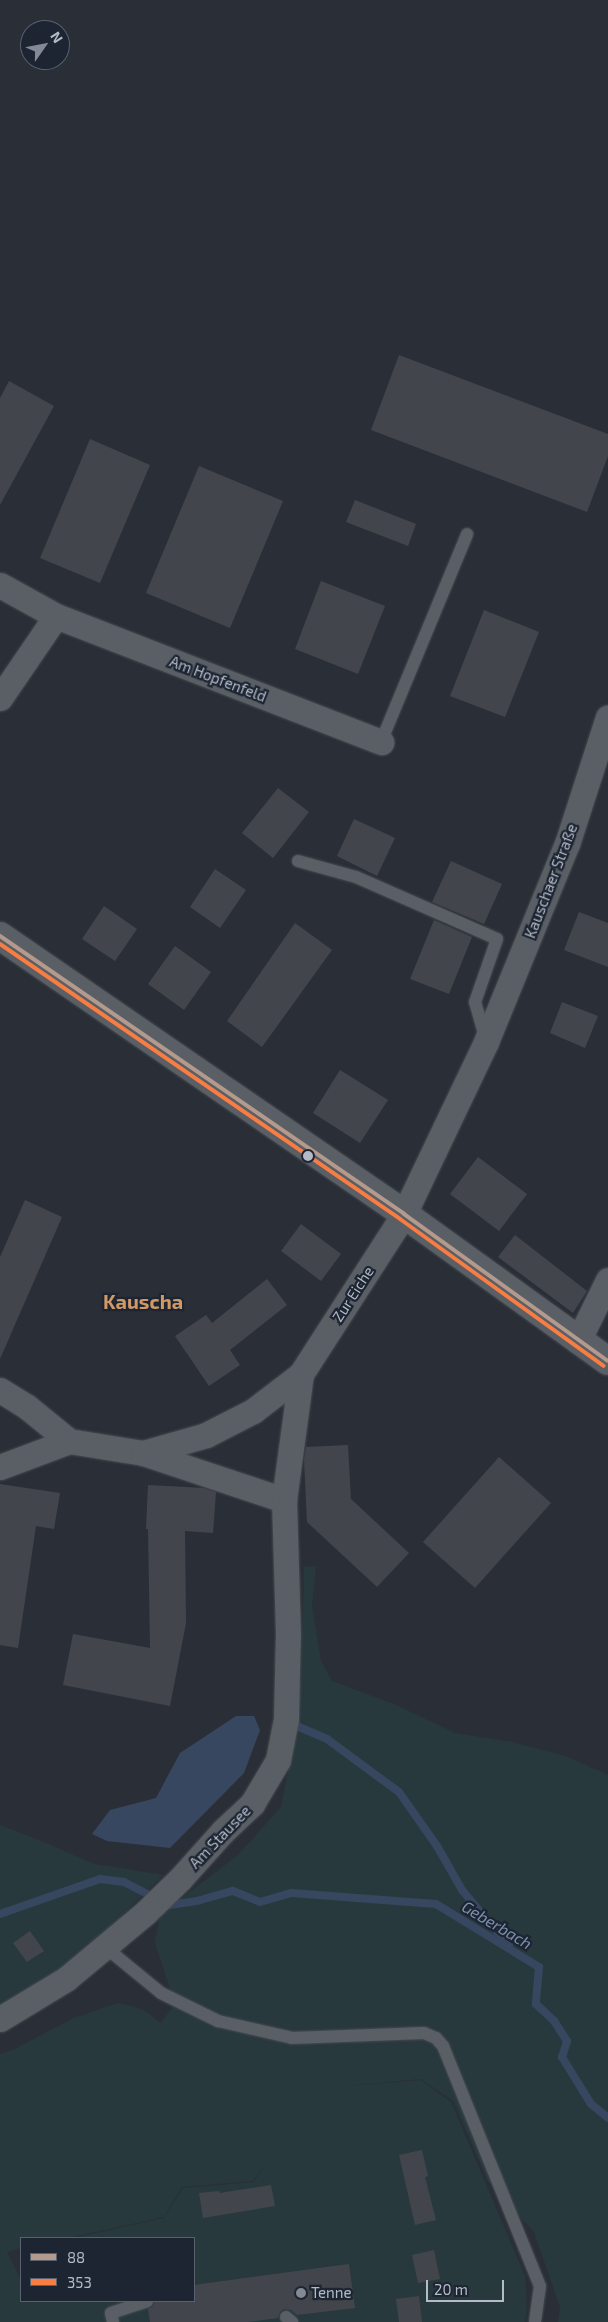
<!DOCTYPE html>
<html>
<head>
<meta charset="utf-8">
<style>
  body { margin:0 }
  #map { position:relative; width:608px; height:2322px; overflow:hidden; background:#2a2f37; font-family:"Exo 2",sans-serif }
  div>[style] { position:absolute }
  .green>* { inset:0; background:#27393d }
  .water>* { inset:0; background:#384760 }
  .stream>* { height:8px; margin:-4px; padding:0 4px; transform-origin:4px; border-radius:4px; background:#384760 }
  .building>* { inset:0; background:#42464c }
  .roads { filter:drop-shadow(0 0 1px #464a50) drop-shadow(0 0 1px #464a50) }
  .service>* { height:12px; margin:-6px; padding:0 6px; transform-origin:6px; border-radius:6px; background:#5a5e65 }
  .minor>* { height:25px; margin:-12.5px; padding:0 12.5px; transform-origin:12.5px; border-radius:12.5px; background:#5a5e65 }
  .tertiary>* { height:28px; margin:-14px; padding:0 14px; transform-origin:14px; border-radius:14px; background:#5a5e65 }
  .bus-1>* { height:4px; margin:-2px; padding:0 2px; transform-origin:2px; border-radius:2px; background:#b49a8c }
  .bus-2>* { height:4px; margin:-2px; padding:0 2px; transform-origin:2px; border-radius:2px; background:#f77d43 }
  .dots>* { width:14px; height:14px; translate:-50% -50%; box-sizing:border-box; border:2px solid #1d2532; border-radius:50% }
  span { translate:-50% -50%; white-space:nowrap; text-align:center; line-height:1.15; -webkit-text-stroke:4.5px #1d2532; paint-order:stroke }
  .street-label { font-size:15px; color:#b4bbc8 }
  .poi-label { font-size:15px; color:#b4bbc8 }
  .left { translate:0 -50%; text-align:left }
  .water-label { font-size:16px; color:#7c90af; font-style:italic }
  .district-label { font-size:20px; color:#d29866; font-weight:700 }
  .legend { position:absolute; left:20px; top:2237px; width:175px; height:65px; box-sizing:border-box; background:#1d2532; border:1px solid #59616e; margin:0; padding:6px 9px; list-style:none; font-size:15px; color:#b4bbc8 }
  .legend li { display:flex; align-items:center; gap:10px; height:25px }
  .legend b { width:25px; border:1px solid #59616e }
  .north { position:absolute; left:20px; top:20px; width:50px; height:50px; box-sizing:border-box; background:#1d2532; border:1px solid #59616e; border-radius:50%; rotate:57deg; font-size:14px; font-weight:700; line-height:20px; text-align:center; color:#b4bbc8 }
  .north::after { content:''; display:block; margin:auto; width:18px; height:22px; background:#848a95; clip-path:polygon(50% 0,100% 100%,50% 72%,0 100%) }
  .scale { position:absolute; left:426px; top:2280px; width:78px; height:22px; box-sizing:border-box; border:2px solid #b4bbc8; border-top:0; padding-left:6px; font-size:15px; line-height:18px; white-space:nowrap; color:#b4bbc8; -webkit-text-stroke:4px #1d2532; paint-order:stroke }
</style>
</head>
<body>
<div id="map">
  <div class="green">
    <i style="clip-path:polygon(evenodd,316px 1566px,312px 1606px,321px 1661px,332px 1681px,396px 1705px,455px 1733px,512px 1742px,565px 1756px,608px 1775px,608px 2322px,558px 2322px,560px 2307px,534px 2232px,488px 2181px,453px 2101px,421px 2079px,336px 2087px,421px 2080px,451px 2102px,525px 2276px,527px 2309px,525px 2322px,0 2322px,0 2054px,13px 2050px,74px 2018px,118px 2003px,142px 2009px,161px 2023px,175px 2004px,155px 1943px,160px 1915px,238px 1855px,281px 1807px,292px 1751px,295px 1707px,301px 1677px,304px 1567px,316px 1566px,265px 2166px,253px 2182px,183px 2188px,164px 2218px,73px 2238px,194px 2238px,194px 2301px,21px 2301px,21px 2280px,7px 2252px,21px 2248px,21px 2238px,68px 2238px,164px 2217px,182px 2187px,252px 2181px,265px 2166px)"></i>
    <i style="clip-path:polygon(0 1825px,39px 1840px,94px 1864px,163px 1875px,110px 1927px,28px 1993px,0 2010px)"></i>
  </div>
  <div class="water">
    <i style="clip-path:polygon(236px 1716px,254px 1716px,260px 1730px,244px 1773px,170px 1848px,107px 1841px,92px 1834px,110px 1810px,156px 1798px,180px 1753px)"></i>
  </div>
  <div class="stream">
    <i style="left:290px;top:1727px;width:9px"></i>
    <i style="left:299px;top:1727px;width:30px;rotate:23deg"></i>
    <i style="left:327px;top:1739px;width:89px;rotate:36.4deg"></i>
    <i style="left:399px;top:1792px;width:66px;rotate:54.9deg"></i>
    <i style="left:437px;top:1846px;width:51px;rotate:60.4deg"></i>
    <i style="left:462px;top:1890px;width:73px;rotate:50deg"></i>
    <i style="left:0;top:1914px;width:106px;rotate:-19.3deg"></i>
    <i style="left:100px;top:1879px;width:24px;rotate:7deg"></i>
    <i style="left:124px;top:1882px;width:51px;rotate:27.1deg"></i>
    <i style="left:169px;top:1905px;width:28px;rotate:-8deg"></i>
    <i style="left:197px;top:1901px;width:37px;rotate:-16deg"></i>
    <i style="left:233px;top:1891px;width:29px;rotate:22deg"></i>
    <i style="left:260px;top:1902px;width:33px;rotate:-16deg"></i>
    <i style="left:292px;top:1893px;width:144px;rotate:4.4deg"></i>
    <i style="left:436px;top:1904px;width:121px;rotate:31.5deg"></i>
    <i style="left:539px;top:1967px;width:37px;rotate:95deg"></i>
    <i style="left:536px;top:2004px;width:25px;rotate:43deg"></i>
    <i style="left:554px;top:2021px;width:24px;rotate:57deg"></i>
    <i style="left:567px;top:2041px;width:17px;rotate:107deg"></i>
    <i style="left:562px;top:2057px;width:55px;rotate:58.3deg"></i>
    <i style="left:591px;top:2104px;width:22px;rotate:39deg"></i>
  </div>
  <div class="building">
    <i style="clip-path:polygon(399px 355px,608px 434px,608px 456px,587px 512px,371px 430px)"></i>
    <i style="clip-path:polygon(9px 381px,54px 406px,0 505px,0 398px)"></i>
    <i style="clip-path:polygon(90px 439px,150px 465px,100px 583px,40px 558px)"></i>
    <i style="clip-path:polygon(199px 466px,283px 501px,230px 628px,146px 593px)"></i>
    <i style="clip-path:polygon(355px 500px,416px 524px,408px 546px,346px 522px)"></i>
    <i style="clip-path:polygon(321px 581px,385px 606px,358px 674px,295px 649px)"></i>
    <i style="clip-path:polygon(484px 610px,539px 632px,505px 717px,450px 696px)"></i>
    <i style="clip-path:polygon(278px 788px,309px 812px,273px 858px,242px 833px)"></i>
    <i style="clip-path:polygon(354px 819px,395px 838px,377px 876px,337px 856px)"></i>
    <i style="clip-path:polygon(451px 861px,502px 884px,484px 924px,432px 902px)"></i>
    <i style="clip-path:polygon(215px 869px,246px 890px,220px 928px,190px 907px)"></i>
    <i style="clip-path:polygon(104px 906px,137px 929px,115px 961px,82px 939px)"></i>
    <i style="clip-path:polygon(579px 912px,608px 923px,608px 967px,564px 950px)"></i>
    <i style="clip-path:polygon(434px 920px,472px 937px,449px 994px,410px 979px)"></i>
    <i style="clip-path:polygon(295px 923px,332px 950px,262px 1047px,227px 1021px)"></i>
    <i style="clip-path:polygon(175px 946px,211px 972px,184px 1010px,148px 984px)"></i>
    <i style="clip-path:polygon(562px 1002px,598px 1016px,585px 1048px,550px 1033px)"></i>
    <i style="clip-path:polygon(340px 1070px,388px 1100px,360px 1143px,313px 1113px)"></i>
    <i style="clip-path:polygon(478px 1157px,527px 1194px,499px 1231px,450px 1194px)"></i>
    <i style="clip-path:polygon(25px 1200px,62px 1217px,0 1359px,0 1257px)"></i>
    <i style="clip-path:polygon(301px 1224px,341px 1254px,321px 1281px,281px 1251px)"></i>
    <i style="clip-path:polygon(515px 1235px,587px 1291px,573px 1313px,498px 1257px)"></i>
    <i style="clip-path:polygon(267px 1279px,287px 1305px,230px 1350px,240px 1365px,209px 1386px,175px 1336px,206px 1315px,212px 1323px)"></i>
    <i style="clip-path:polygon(348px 1445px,351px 1499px,409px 1553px,377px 1587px,307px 1522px,304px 1460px,306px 1447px)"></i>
    <i style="clip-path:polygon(499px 1457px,551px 1503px,475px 1588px,423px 1542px)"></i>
    <i style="clip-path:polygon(0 1484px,60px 1493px,54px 1529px,36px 1526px,18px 1648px,0 1645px)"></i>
    <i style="clip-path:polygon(148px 1485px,204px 1488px,216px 1492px,213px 1533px,185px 1531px,186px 1623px,170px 1706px,63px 1685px,73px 1634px,150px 1648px,148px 1529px,146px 1529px)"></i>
    <i style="clip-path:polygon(30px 1931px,44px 1951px,27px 1962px,13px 1943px)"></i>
    <i style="clip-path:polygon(422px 2150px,428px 2176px,425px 2177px,436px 2220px,415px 2225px,399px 2155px)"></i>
    <i style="clip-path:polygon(271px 2185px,275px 2206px,203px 2218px,199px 2193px,219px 2191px,220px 2193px)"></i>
    <i style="clip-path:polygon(434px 2250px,440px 2279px,418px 2283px,412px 2255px)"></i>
    <i style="clip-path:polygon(349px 2264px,355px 2308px,297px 2315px,291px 2310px,284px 2309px,280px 2312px,278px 2318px,248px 2322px,150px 2322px,148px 2309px,153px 2306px,155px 2301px,194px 2301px,194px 2285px)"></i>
    <i style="clip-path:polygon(419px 2296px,422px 2322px,399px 2322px,396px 2299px)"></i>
  </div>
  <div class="roads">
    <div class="service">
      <i style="left:381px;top:742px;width:225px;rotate:-67.5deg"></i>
      <i style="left:298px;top:861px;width:60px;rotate:15.4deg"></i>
      <i style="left:356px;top:877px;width:154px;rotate:23.7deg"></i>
      <i style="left:497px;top:939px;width:67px;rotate:109.2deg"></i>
      <i style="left:475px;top:1002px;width:36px;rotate:74deg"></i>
      <i style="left:105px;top:1947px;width:72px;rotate:39.4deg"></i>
      <i style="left:161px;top:1993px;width:64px;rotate:26.2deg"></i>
      <i style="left:218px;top:2021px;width:76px;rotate:12.9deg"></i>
      <i style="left:292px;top:2038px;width:132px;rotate:-2.2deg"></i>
      <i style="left:424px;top:2033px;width:13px;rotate:23deg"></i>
      <i style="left:436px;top:2038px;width:11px;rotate:49deg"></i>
      <i style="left:443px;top:2046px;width:259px;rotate:68deg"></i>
      <i style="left:540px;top:2286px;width:36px;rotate:98deg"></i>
      <i style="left:286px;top:2317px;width:8px;rotate:40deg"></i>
      <i style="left:113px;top:2322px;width:9px;rotate:-103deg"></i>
      <i style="left:111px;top:2313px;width:38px;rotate:-18deg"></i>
    </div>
    <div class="minor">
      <i style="left:0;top:585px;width:64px;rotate:29deg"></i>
      <i style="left:0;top:698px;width:99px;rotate:-55.7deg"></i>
      <i style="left:56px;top:616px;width:349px;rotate:21.2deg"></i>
      <i style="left:578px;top:1341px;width:68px;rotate:-63.8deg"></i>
      <i style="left:0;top:1390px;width:31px;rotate:32deg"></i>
      <i style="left:26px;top:1406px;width:55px;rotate:39.1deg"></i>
      <i style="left:69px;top:1441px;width:75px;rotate:9.2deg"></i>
      <i style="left:143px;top:1453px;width:149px;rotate:18.4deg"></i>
      <i style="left:143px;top:1453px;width:66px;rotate:-15.9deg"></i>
      <i style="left:206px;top:1435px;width:53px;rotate:-27.1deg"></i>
      <i style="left:253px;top:1411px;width:61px;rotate:-37.6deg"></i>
      <i style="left:0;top:1467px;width:74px;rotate:-20.6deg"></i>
      <i style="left:0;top:2019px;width:77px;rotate:-31.2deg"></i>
      <i style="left:66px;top:1979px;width:104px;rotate:-39.9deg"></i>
      <i style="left:146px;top:1912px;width:47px;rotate:-44.1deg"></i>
      <i style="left:180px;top:1879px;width:64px;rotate:-48.1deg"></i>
      <i style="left:223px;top:1831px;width:40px;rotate:-43deg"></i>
      <i style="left:252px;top:1804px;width:51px;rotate:-59.4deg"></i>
      <i style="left:278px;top:1760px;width:42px;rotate:-79deg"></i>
      <i style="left:286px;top:1719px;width:85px;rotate:-88.7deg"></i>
      <i style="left:288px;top:1634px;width:134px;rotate:-91.7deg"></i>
      <i style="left:284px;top:1500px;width:127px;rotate:-82.3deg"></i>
      <i style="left:301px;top:1374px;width:190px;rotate:-57.2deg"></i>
      <i style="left:404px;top:1214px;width:191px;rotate:-64.5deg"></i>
      <i style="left:486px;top:1042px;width:214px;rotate:-67.8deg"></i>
      <i style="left:567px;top:844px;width:133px;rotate:-72.1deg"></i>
    </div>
    <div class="tertiary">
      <i style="left:0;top:936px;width:490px;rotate:34.5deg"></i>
      <i style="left:404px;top:1214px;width:251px;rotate:35.8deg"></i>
    </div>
  </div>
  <div class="bus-1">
    <i style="left:0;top:936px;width:490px;rotate:34.5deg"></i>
    <i style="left:404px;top:1214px;width:251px;rotate:35.8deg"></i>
  </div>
  <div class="bus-2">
    <i style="left:0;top:944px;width:485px;rotate:34.5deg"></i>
    <i style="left:400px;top:1219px;width:251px;rotate:35.8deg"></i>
  </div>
  <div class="dots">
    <i style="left:308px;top:1156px;background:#b4bbc8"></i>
    <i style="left:301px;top:2293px;background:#848a95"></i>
  </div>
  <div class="street-label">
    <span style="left:218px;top:679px;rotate:21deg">Am Hopfenfeld</span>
    <span style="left:551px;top:881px;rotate:-69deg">Kauschaer Straße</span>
    <span style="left:353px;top:1294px;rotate:-57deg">Zur Eiche</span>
    <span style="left:220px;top:1837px;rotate:-46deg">Am Stausee</span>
  </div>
  <div class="poi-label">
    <span class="left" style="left:311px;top:2293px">Tenne</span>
  </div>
  <div class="water-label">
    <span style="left:497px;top:1925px;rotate:31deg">Geberbach</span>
  </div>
  <div class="district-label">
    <span style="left:143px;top:1301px">Kauscha</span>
  </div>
  <ul class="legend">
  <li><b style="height:6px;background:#b49a8c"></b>88</li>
  <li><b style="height:6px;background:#f77d43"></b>353</li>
  </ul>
  <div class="north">N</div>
  <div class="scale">20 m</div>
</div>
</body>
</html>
